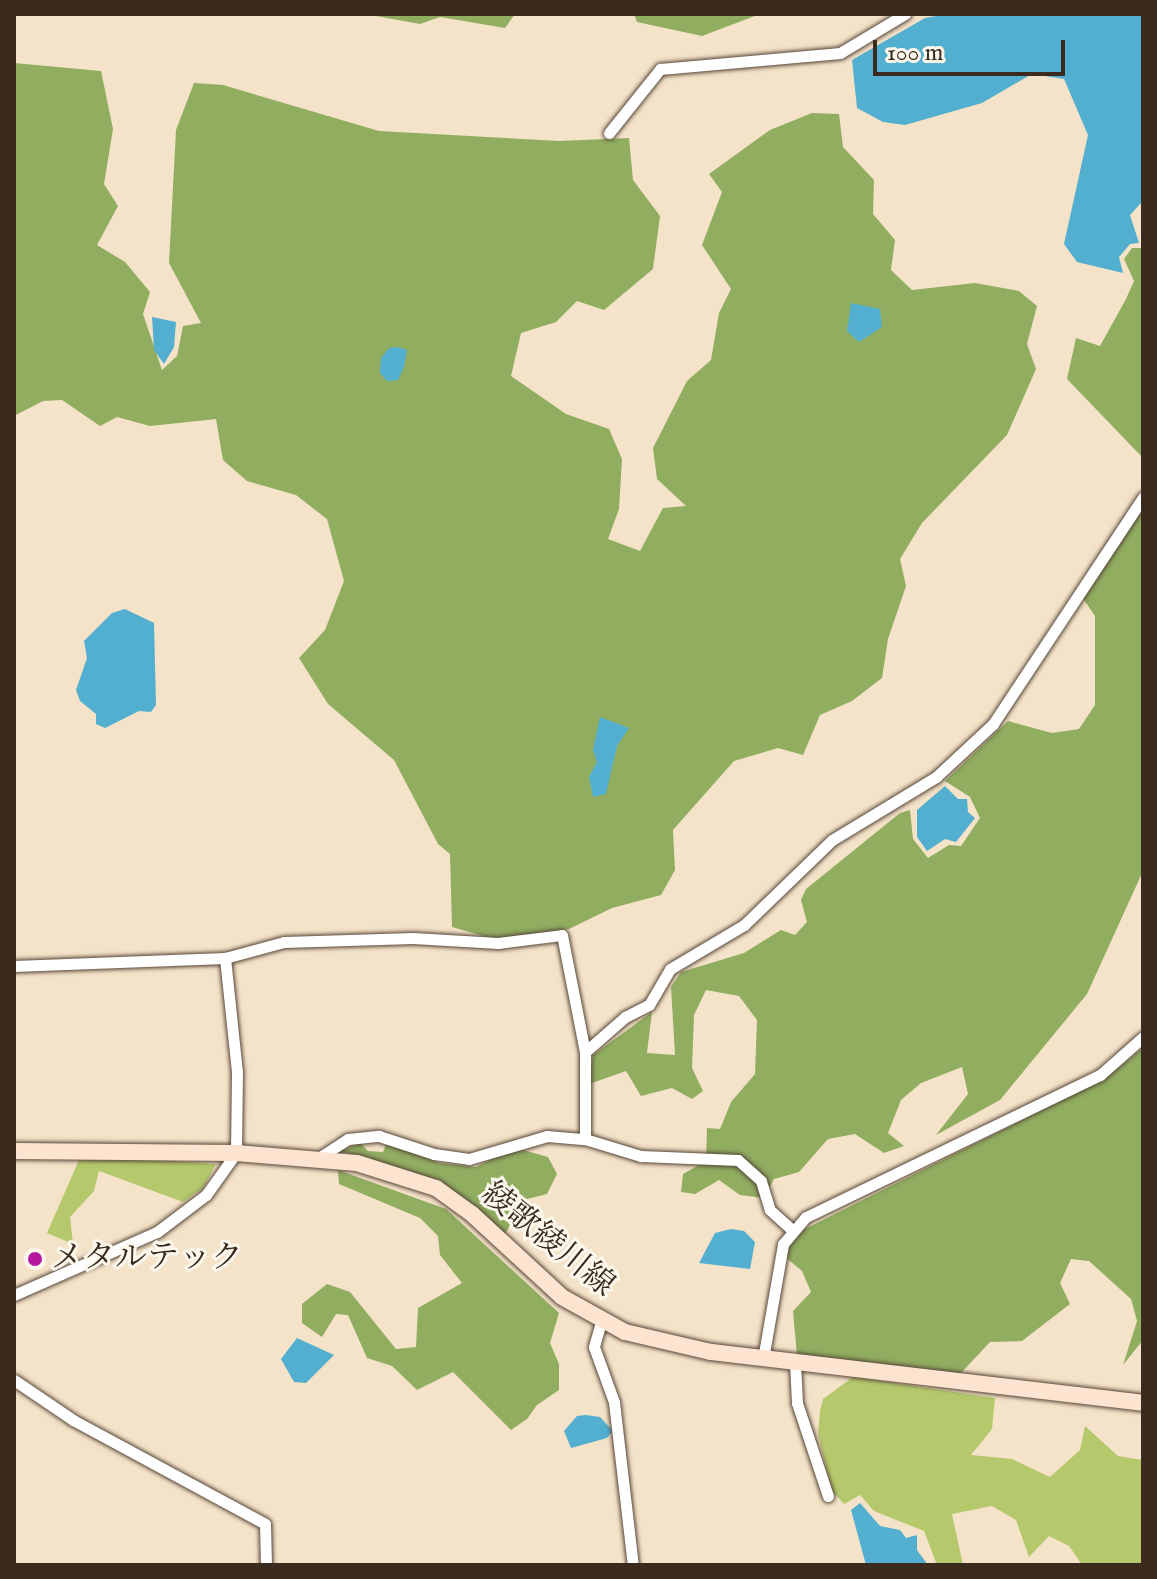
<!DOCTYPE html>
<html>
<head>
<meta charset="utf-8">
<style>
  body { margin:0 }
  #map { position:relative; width:1157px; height:1579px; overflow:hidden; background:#f5e3c9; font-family:"IM FELL English","Noto Serif JP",serif }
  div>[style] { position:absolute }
  .green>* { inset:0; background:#b5c96c }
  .forest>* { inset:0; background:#90ad60 }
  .water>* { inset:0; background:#52afd0 }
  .roads { filter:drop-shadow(0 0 2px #574638) drop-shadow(0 0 2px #574638) }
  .street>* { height:11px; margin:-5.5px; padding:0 5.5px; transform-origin:5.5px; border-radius:5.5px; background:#fff }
  .secondary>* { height:16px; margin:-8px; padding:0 8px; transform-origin:8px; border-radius:8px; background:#fde4d1 }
  .dots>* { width:22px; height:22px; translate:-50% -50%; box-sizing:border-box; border:4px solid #fbf7ec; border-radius:50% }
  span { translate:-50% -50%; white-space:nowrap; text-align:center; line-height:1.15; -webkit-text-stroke:6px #fbf7ec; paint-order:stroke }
  .street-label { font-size:32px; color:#3b2a1e }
  .poi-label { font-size:32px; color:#3b2a1e }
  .left { translate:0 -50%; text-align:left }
  .frame { position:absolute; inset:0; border:16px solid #3b2a1e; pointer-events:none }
  .scale { position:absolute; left:873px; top:40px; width:192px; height:36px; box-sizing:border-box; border:4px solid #3b2a1e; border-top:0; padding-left:10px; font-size:24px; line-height:28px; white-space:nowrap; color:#3b2a1e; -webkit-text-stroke:6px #fbf7ec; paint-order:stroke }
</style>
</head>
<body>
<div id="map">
  <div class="green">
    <i style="clip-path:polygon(142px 1159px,216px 1164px,203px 1188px,183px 1202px,99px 1171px,94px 1191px,70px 1217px,73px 1244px,47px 1233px,79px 1160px)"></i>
    <i style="clip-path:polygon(853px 1377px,995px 1398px,992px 1429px,971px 1455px,1012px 1459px,1050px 1477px,1080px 1450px,1085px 1426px,1118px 1456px,1143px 1460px,1143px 1565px,1082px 1565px,1069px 1546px,1049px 1536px,1029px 1557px,1016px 1520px,992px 1506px,952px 1514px,963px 1565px,937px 1565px,924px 1531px,874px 1511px,860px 1495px,844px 1504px,832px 1491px,818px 1434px,820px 1411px,823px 1399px)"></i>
  </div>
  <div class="forest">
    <i style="clip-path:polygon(365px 14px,515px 14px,505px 28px,440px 17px,420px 24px)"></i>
    <i style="clip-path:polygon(634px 14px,760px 14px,702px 36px,637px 22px)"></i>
    <i style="clip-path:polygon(14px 63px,101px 71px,113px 129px,104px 184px,118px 206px,97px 245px,125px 262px,150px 292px,143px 314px,162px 370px,177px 356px,183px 326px,201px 323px,169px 263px,176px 130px,194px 83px,223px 85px,379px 131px,559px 141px,629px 138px,633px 180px,660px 216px,653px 269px,604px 310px,577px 301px,556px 322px,521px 333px,511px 376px,566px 414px,609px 429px,622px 459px,619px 509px,608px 539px,640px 551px,663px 508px,686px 506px,657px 479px,653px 448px,687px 381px,711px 360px,719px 313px,731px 289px,702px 245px,722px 192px,709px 174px,770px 130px,812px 113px,839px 114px,843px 147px,874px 180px,873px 214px,895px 240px,891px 270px,912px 290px,975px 283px,1019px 291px,1037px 306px,1027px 344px,1036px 369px,1007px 435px,922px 523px,900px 559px,906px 586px,888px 639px,882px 678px,852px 701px,820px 715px,803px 755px,778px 748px,734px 761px,673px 830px,675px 870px,661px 895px,612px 908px,569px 929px,494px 939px,452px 927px,450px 854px,438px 844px,394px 760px,328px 704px,299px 658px,325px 630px,344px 581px,327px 519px,296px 495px,247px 481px,223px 460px,216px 419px,150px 426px,117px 417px,100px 426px,62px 400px,43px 401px,14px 416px)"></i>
    <i style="clip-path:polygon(1132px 248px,1143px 248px,1143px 458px,1067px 379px,1076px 338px,1100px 346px,1126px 299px,1134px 281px,1124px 259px)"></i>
    <i style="clip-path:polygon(1143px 504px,1143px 871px,1087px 994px,1000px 1100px,936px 1135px,968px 1094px,962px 1067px,921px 1083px,901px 1100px,888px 1133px,904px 1146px,884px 1153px,855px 1134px,828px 1139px,799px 1172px,774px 1179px,763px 1198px,740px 1195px,719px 1180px,695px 1194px,681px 1192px,683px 1174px,706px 1161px,707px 1128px,720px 1129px,731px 1102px,755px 1074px,757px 1020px,739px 996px,706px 990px,694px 1015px,692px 1068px,703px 1091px,692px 1099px,672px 1088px,641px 1096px,626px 1071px,589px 1084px,593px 1055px,652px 1012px,647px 1053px,675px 1055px,671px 987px,681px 972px,744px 953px,781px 930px,795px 935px,807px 922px,801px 900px,806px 889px,900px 813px,910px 810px,913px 839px,928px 858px,949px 845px,961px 846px,980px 818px,970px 797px,945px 781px,1008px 721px,1052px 733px,1079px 729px,1095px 705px,1095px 616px,1082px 597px)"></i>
    <i style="clip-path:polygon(1143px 1048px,1143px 1340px,1123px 1365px,1137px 1321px,1131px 1299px,1089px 1261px,1071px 1259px,1060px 1283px,1070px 1304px,1022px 1341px,990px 1342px,960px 1374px,797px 1356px,793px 1311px,811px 1292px,802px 1271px,784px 1256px,797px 1233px,1106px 1078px)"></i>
    <i style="clip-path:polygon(387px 1142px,439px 1163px,476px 1167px,506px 1152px,523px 1150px,548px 1157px,557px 1174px,547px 1194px,515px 1202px,516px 1216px,505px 1234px,398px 1168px,341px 1151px,360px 1143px,368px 1151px,383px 1152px)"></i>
    <i style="clip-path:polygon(338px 1170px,446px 1209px,559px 1313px,550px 1343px,559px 1364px,559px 1390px,537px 1405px,527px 1419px,511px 1430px,453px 1372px,417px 1390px,392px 1366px,367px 1358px,348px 1315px,336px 1314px,322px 1337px,302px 1323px,302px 1304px,327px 1284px,350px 1292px,396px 1349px,416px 1347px,418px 1308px,462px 1283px,440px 1255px,438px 1236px,420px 1218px,339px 1184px)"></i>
  </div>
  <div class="water">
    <i style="clip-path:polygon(947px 14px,1143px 14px,1143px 201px,1130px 215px,1139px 243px,1130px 244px,1119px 257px,1123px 273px,1077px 262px,1064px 244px,1088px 135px,1064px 79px,1032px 74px,982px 103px,905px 125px,883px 122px,857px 108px,852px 60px,925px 18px)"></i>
    <i style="clip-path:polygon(851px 303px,880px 309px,882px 327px,859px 342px,847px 331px)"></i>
    <i style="clip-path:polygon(152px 317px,176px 322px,174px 347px,164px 364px,154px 350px)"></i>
    <i style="clip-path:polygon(398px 347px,407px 350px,404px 367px,398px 380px,387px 381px,380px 373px,381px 358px,389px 348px)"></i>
    <i style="clip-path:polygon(125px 609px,154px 623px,156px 705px,151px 712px,139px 711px,105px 728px,96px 724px,96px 714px,80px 701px,76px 690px,87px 658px,84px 641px,112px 613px)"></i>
    <i style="clip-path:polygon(600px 717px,629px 728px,617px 746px,606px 794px,593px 797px,589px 777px,597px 762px,593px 750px)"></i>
    <i style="clip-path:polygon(945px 786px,958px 799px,967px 799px,968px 812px,975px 818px,956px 842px,945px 839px,927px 851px,917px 837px,917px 810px)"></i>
    <i style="clip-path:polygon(731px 1229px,744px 1231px,755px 1242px,750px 1269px,699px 1263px,715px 1233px)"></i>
    <i style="clip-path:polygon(297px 1338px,334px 1355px,306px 1383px,294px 1382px,281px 1359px)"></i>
    <i style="clip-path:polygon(586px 1415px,600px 1417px,613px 1431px,607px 1438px,571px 1448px,564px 1431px,577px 1416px)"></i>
    <i style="clip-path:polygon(860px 1503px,880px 1526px,900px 1530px,906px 1538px,917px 1535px,917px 1550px,928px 1565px,866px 1565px,851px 1510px)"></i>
  </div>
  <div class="roads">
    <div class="street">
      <i style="left:609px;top:133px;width:82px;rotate:-51.4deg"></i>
      <i style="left:660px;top:69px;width:181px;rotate:-5.1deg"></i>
      <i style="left:840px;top:53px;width:76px;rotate:-31deg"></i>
      <i style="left:14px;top:966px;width:211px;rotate:-2.2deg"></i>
      <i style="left:225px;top:958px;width:61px;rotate:-15.2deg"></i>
      <i style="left:284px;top:942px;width:129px;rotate:-1.8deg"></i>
      <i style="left:413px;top:938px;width:85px;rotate:3.4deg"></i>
      <i style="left:498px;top:943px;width:64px;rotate:-7.1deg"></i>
      <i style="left:562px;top:935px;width:119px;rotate:78.9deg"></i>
      <i style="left:585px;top:1052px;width:87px;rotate:90deg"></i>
      <i style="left:585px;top:1052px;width:53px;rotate:-41.2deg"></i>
      <i style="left:625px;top:1017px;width:27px;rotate:-27deg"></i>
      <i style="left:649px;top:1005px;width:42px;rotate:-59.7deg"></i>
      <i style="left:670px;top:969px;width:86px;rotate:-30.7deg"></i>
      <i style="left:744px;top:925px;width:122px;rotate:-44deg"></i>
      <i style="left:832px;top:840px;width:122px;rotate:-31.2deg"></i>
      <i style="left:936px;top:777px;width:78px;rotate:-42.9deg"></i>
      <i style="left:993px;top:724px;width:272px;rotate:-56.5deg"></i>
      <i style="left:320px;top:1157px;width:33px;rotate:-33deg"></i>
      <i style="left:348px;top:1139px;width:31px;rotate:-6deg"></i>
      <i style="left:379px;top:1136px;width:58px;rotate:18.1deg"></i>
      <i style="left:434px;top:1154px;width:35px;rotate:8deg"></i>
      <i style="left:469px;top:1159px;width:81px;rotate:-16.4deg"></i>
      <i style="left:547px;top:1136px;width:38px;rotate:5deg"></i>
      <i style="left:585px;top:1139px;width:59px;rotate:16.9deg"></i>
      <i style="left:641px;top:1156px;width:97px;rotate:2.4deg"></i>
      <i style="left:738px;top:1160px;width:31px;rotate:42deg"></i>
      <i style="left:761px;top:1181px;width:30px;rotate:73deg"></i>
      <i style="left:770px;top:1210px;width:30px;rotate:42deg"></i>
      <i style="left:14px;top:1295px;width:156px;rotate:-23.8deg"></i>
      <i style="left:157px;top:1232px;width:61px;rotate:-37.1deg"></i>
      <i style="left:206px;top:1195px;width:52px;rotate:-54.5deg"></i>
      <i style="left:236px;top:1153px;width:81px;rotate:-89.3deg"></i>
      <i style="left:237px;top:1072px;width:115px;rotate:-96deg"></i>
      <i style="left:601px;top:1322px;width:26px;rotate:106deg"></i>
      <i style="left:594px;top:1347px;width:59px;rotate:70deg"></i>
      <i style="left:614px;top:1402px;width:164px;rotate:83.4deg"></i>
      <i style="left:763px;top:1359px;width:117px;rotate:-80.1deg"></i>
      <i style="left:783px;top:1244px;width:35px;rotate:-50deg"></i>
      <i style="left:806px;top:1217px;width:326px;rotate:-25.8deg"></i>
      <i style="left:1100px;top:1075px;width:57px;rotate:-41.5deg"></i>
      <i style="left:795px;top:1363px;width:40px;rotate:87.1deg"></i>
      <i style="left:797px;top:1403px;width:98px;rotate:71.6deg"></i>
      <i style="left:14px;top:1380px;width:71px;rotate:34.1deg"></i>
      <i style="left:73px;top:1420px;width:218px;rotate:28.4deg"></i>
      <i style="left:265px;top:1524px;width:41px;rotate:88.6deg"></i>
    </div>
    <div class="secondary">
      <i style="left:14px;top:1151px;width:222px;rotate:0.5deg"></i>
      <i style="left:236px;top:1153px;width:121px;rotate:4.7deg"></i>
      <i style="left:357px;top:1163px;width:83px;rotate:17.6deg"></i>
      <i style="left:436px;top:1188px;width:44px;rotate:35.8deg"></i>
      <i style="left:472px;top:1214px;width:122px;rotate:42.7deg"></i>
      <i style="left:562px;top:1297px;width:72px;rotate:29.1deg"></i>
      <i style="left:625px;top:1332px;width:88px;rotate:13.1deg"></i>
      <i style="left:711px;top:1352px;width:435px;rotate:6.7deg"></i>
    </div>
  </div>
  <div class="dots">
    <i style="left:35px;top:1259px;background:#b5179e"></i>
  </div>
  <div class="street-label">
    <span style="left:547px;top:1241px;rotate:39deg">綾歌綾川線</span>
  </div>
  <div class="poi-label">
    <span class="left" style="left:51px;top:1259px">メタルテック</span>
  </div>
  <div class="frame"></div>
  <div class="scale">100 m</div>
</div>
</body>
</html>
